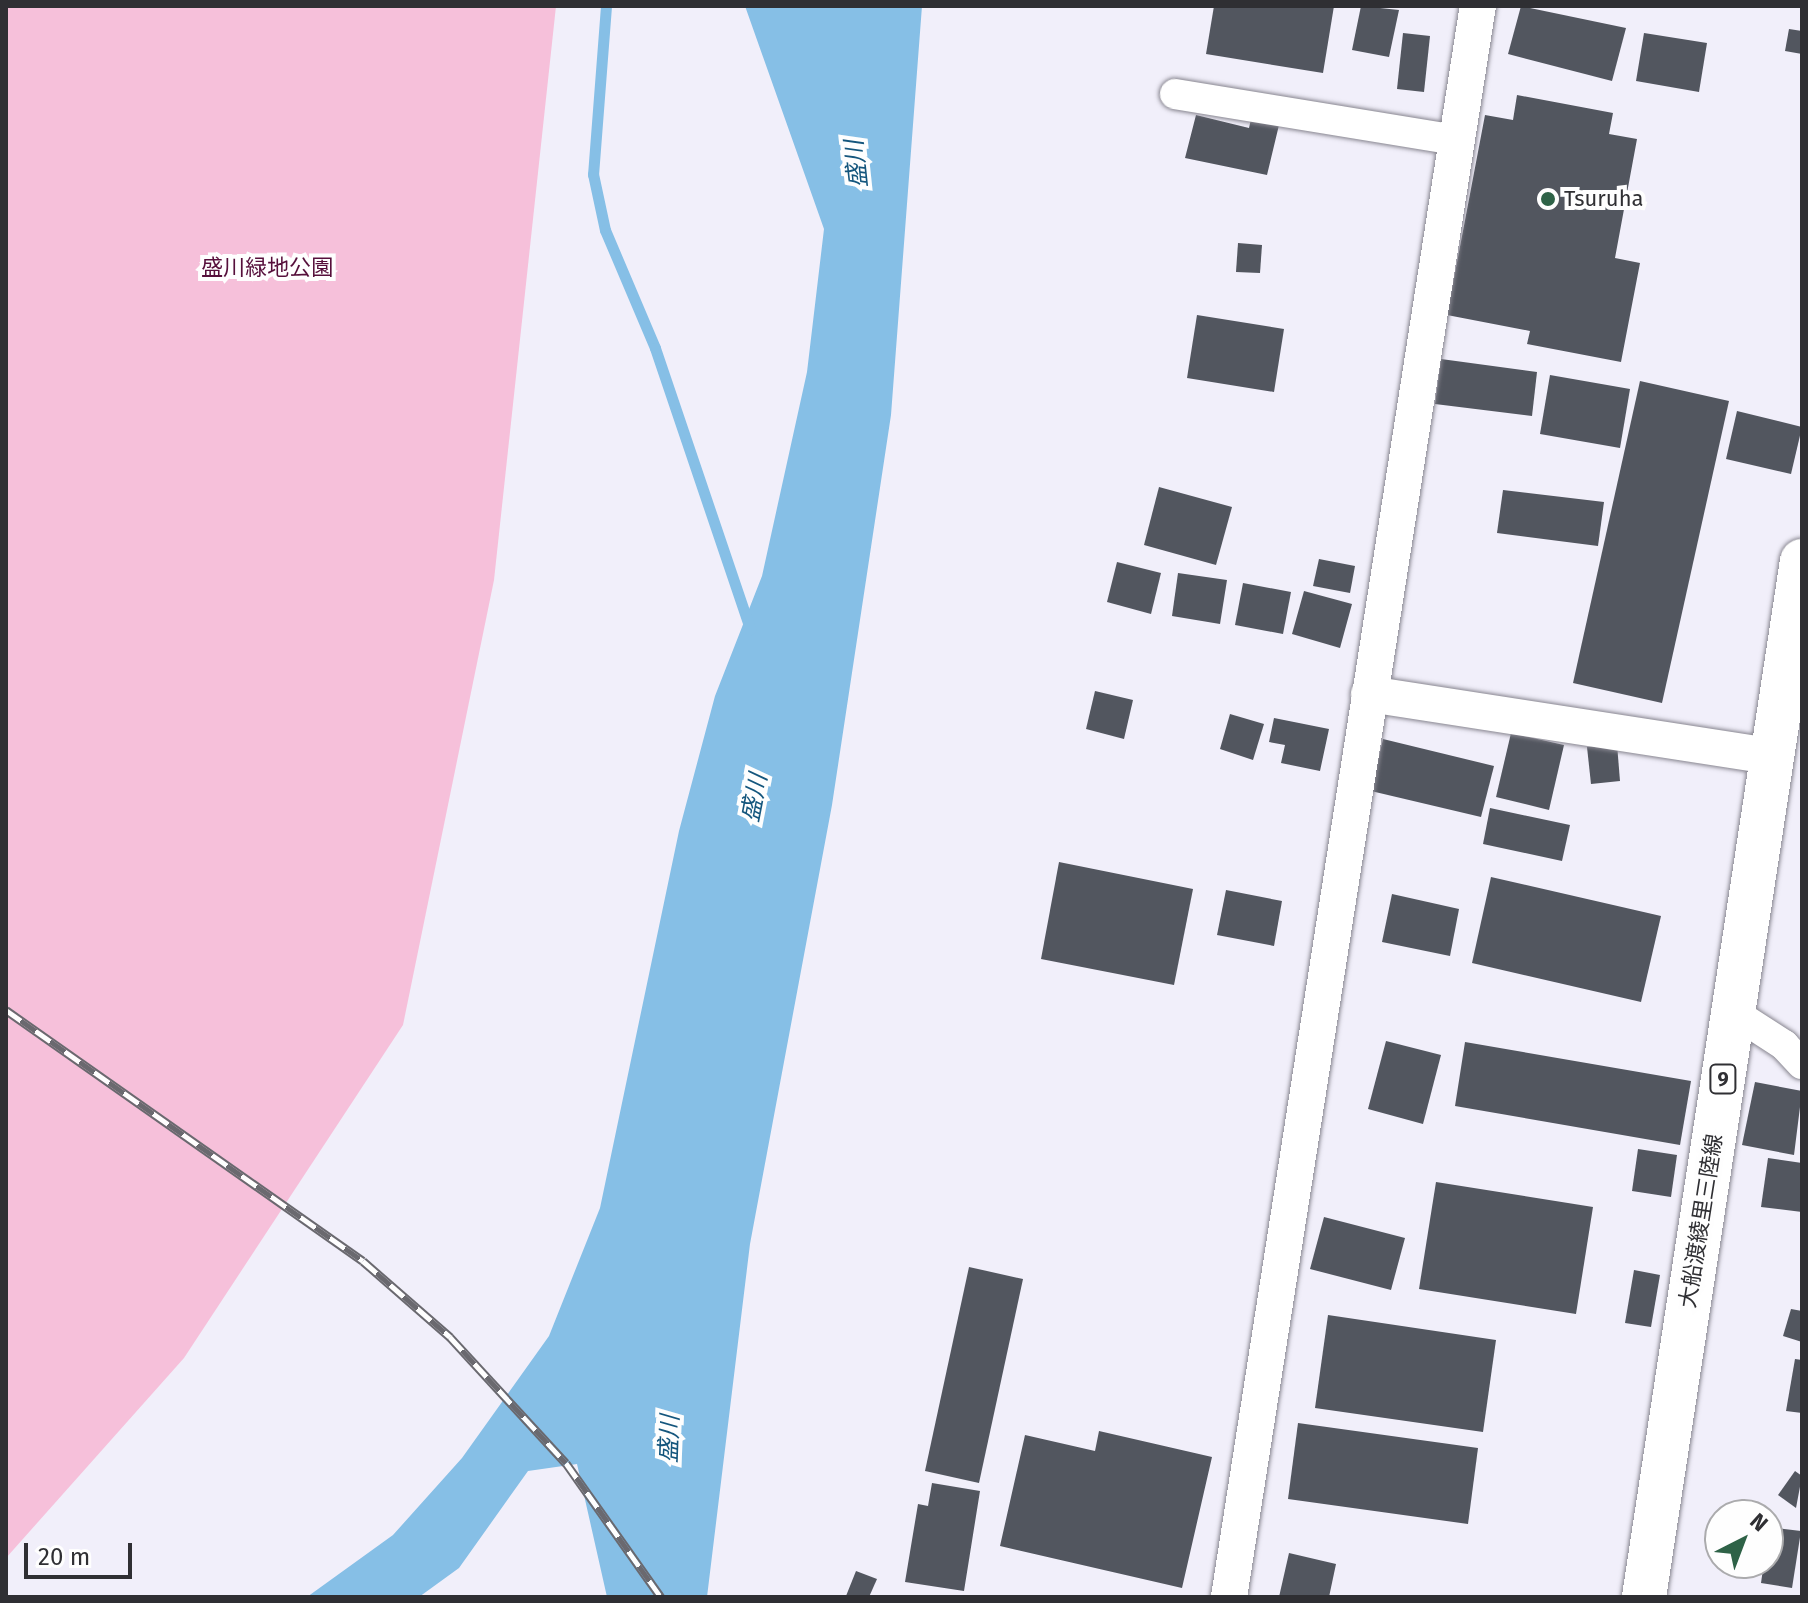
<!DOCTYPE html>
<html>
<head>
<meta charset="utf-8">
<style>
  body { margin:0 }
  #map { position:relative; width:1808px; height:1603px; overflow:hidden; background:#f1effa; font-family:"Fira Sans","Noto Sans JP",sans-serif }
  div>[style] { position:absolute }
  .green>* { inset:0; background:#f6c0da }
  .water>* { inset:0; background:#86bfe6 }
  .stream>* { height:11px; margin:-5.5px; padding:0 5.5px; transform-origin:5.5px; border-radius:5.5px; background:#86bfe6 }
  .building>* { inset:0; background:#52565f }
  .roads { filter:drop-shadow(0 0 2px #888690) drop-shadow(0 0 2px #888690) }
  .minor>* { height:30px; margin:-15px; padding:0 15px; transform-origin:15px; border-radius:15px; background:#fff }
  .tertiary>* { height:36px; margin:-18px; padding:0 18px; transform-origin:18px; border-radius:18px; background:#fff }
  .primary>* { height:44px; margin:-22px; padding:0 22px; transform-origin:22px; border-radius:22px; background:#fff }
  .rail>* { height:9px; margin-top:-4.5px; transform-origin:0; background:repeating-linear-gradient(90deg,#fefefe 0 18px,#6a696f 0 36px); box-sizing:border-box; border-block:2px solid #6a696f }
  .dots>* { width:22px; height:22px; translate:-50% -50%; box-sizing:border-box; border:4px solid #fefefe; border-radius:50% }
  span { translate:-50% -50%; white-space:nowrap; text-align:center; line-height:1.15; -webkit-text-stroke:8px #fefefe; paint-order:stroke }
  .shield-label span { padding:2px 6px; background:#fefefe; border:2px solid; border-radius:6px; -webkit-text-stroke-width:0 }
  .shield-label { font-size:20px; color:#2f2f33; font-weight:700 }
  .poi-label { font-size:22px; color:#2f2f33 }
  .left { translate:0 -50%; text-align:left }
  .park-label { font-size:22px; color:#560f3b }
  .street-label { font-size:22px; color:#2f2f33 }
  .water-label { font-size:24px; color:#14567d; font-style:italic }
  .frame { position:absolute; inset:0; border:8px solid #2f2f33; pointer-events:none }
  .north { position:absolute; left:1704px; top:1499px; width:80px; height:80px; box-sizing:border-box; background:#fefefe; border:2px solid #ababad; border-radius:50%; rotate:42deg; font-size:22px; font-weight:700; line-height:32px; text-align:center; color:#2f2f33 }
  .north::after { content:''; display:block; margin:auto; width:28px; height:36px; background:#2e6247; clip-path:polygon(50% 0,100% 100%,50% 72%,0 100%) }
  .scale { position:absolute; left:24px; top:1543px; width:108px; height:36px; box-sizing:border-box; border:4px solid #2f2f33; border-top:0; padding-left:10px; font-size:24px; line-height:28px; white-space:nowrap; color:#2f2f33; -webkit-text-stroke:6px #fefefe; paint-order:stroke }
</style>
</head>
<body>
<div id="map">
  <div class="green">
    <i style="clip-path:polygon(6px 6px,556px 6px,494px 580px,403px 1025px,184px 1358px,6px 1558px)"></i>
  </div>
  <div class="water">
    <i style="clip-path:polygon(745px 6px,922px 6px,891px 415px,832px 805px,750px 1244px,707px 1597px,607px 1597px,577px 1464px,528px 1471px,459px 1568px,419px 1597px,307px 1597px,393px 1535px,462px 1458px,549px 1336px,600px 1208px,679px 831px,715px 696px,762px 576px,807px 372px,824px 229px)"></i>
  </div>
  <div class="stream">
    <i style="left:606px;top:6px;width:169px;rotate:94.4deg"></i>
    <i style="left:593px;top:174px;width:57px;rotate:77.9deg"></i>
    <i style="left:605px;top:230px;width:128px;rotate:67deg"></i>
    <i style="left:655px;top:348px;width:297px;rotate:71.3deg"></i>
  </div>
  <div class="building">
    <i style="clip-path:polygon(1214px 6px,1334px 6px,1323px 73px,1206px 54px)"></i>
    <i style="clip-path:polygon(1361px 6px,1399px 10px,1389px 57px,1352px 50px)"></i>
    <i style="clip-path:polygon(1521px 6px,1626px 28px,1612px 81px,1508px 54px)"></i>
    <i style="clip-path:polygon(1789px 29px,1802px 31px,1802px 54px,1785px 51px)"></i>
    <i style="clip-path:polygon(1403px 33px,1430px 36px,1424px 92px,1397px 89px)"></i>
    <i style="clip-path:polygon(1644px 33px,1707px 43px,1699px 92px,1636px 81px)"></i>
    <i style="clip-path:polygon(1517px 95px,1613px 113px,1609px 134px,1637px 139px,1615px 258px,1640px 263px,1621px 362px,1527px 344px,1530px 331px,1447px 315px,1485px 115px,1513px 120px)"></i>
    <i style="clip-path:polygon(1196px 115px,1249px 128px,1251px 119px,1279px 125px,1267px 175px,1185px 158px)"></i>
    <i style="clip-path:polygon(1238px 243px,1262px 245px,1260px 273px,1236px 272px)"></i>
    <i style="clip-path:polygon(1197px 315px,1284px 329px,1274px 392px,1187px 378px)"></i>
    <i style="clip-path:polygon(1441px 359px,1537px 372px,1532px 416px,1435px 404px)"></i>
    <i style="clip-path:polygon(1550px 375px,1630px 389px,1620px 448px,1540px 434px)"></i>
    <i style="clip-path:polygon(1640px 381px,1729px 401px,1662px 703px,1573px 683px)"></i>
    <i style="clip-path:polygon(1737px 411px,1802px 427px,1791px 474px,1726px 459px)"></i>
    <i style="clip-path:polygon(1159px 487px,1232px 507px,1216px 565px,1144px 545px)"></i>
    <i style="clip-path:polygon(1503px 490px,1604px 502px,1598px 546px,1497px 533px)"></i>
    <i style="clip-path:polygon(1319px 559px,1355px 566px,1350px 593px,1313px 586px)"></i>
    <i style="clip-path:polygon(1117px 562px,1161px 573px,1151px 614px,1107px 602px)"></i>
    <i style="clip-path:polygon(1178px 573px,1227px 580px,1220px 624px,1172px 616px)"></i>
    <i style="clip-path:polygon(1243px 583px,1291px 592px,1283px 634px,1235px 625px)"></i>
    <i style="clip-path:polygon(1304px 591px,1352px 604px,1340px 648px,1292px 634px)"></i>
    <i style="clip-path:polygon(1095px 691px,1133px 700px,1124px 739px,1086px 729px)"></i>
    <i style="clip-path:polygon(1230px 714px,1264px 724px,1253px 760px,1220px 749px)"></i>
    <i style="clip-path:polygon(1274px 718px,1329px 729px,1320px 771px,1281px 763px,1285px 745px,1269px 742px)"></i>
    <i style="clip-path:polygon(1511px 733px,1564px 745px,1549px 810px,1496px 797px)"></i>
    <i style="clip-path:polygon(1383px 739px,1494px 766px,1481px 817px,1371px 791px)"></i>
    <i style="clip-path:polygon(1617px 744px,1620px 781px,1591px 784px,1587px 747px)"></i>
    <i style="clip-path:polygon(1490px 808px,1570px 825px,1562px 861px,1483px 844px)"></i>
    <i style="clip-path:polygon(1059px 862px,1193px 889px,1174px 985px,1041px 959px)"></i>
    <i style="clip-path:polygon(1491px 877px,1661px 916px,1641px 1002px,1472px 963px)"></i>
    <i style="clip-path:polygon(1226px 890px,1282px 901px,1274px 946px,1217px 935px)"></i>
    <i style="clip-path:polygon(1392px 894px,1459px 909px,1450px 956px,1382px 942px)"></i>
    <i style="clip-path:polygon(1386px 1041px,1441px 1055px,1423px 1124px,1368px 1109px)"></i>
    <i style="clip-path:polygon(1465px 1042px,1691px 1081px,1680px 1145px,1455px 1106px)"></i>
    <i style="clip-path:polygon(1755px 1082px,1802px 1091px,1794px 1155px,1742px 1145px)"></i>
    <i style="clip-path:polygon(1638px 1149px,1677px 1155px,1671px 1197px,1632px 1191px)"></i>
    <i style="clip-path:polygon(1768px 1158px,1802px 1163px,1802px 1212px,1761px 1207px)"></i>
    <i style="clip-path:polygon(1436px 1182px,1593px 1207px,1576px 1314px,1419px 1289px)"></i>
    <i style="clip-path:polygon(1324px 1217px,1405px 1238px,1391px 1290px,1310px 1269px)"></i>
    <i style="clip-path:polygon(969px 1267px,1023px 1279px,979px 1483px,925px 1471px)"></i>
    <i style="clip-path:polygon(1634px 1270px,1660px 1275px,1651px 1327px,1625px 1323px)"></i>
    <i style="clip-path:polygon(1791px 1309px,1802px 1311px,1802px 1342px,1783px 1336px)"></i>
    <i style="clip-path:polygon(1328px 1315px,1496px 1340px,1483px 1432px,1315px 1408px)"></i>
    <i style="clip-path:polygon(1795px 1359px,1802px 1360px,1802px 1413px,1786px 1411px)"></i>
    <i style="clip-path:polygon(1298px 1423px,1478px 1448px,1468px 1524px,1288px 1499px)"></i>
    <i style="clip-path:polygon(1099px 1431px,1212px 1457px,1182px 1588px,1000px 1546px,1025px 1435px,1095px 1451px)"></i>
    <i style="clip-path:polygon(1795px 1471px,1802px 1476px,1796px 1508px,1778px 1495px)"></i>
    <i style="clip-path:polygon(932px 1483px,980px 1491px,964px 1591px,905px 1582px,918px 1504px,928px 1506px)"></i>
    <i style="clip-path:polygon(1769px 1527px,1801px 1531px,1792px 1588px,1761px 1583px)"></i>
    <i style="clip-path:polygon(1289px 1553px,1336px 1564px,1329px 1597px,1279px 1597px)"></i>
    <i style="clip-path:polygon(856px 1571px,877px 1579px,869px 1597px,846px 1596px)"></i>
  </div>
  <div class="roads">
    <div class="minor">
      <i style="left:1175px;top:94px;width:286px;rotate:9.3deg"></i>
      <i style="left:1733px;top:1012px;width:61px;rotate:32.9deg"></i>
      <i style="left:1784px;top:1045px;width:26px;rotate:47deg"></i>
    </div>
    <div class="tertiary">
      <i style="left:1369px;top:694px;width:407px;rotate:8.8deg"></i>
      <i style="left:1229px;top:1597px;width:1610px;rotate:-81.11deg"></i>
    </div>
    <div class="primary">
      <i style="left:1644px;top:1597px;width:1048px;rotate:-81.33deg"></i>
    </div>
  </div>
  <div class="rail">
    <i style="left:6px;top:1010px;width:436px;rotate:35.1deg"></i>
    <i style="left:363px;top:1261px;width:116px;rotate:41.1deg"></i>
    <i style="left:450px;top:1337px;width:171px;rotate:47.4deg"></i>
    <i style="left:566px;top:1463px;width:164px;rotate:54.7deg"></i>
  </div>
  <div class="dots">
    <i style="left:1548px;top:199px;background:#2e6247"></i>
  </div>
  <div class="shield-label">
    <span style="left:1723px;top:1079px">9</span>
  </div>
  <div class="poi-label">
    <span class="left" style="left:1564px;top:199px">Tsuruha</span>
  </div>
  <div class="park-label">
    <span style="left:267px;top:268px">盛川緑地公園</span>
  </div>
  <div class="street-label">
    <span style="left:1701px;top:1221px;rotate:-81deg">大船渡綾里三陸線</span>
  </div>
  <div class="water-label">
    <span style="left:857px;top:164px;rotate:-96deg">盛川</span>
    <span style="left:755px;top:798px;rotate:-79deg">盛川</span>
    <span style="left:670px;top:1439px;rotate:-88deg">盛川</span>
  </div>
  <div class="frame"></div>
  <div class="north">N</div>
  <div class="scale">20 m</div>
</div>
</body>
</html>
